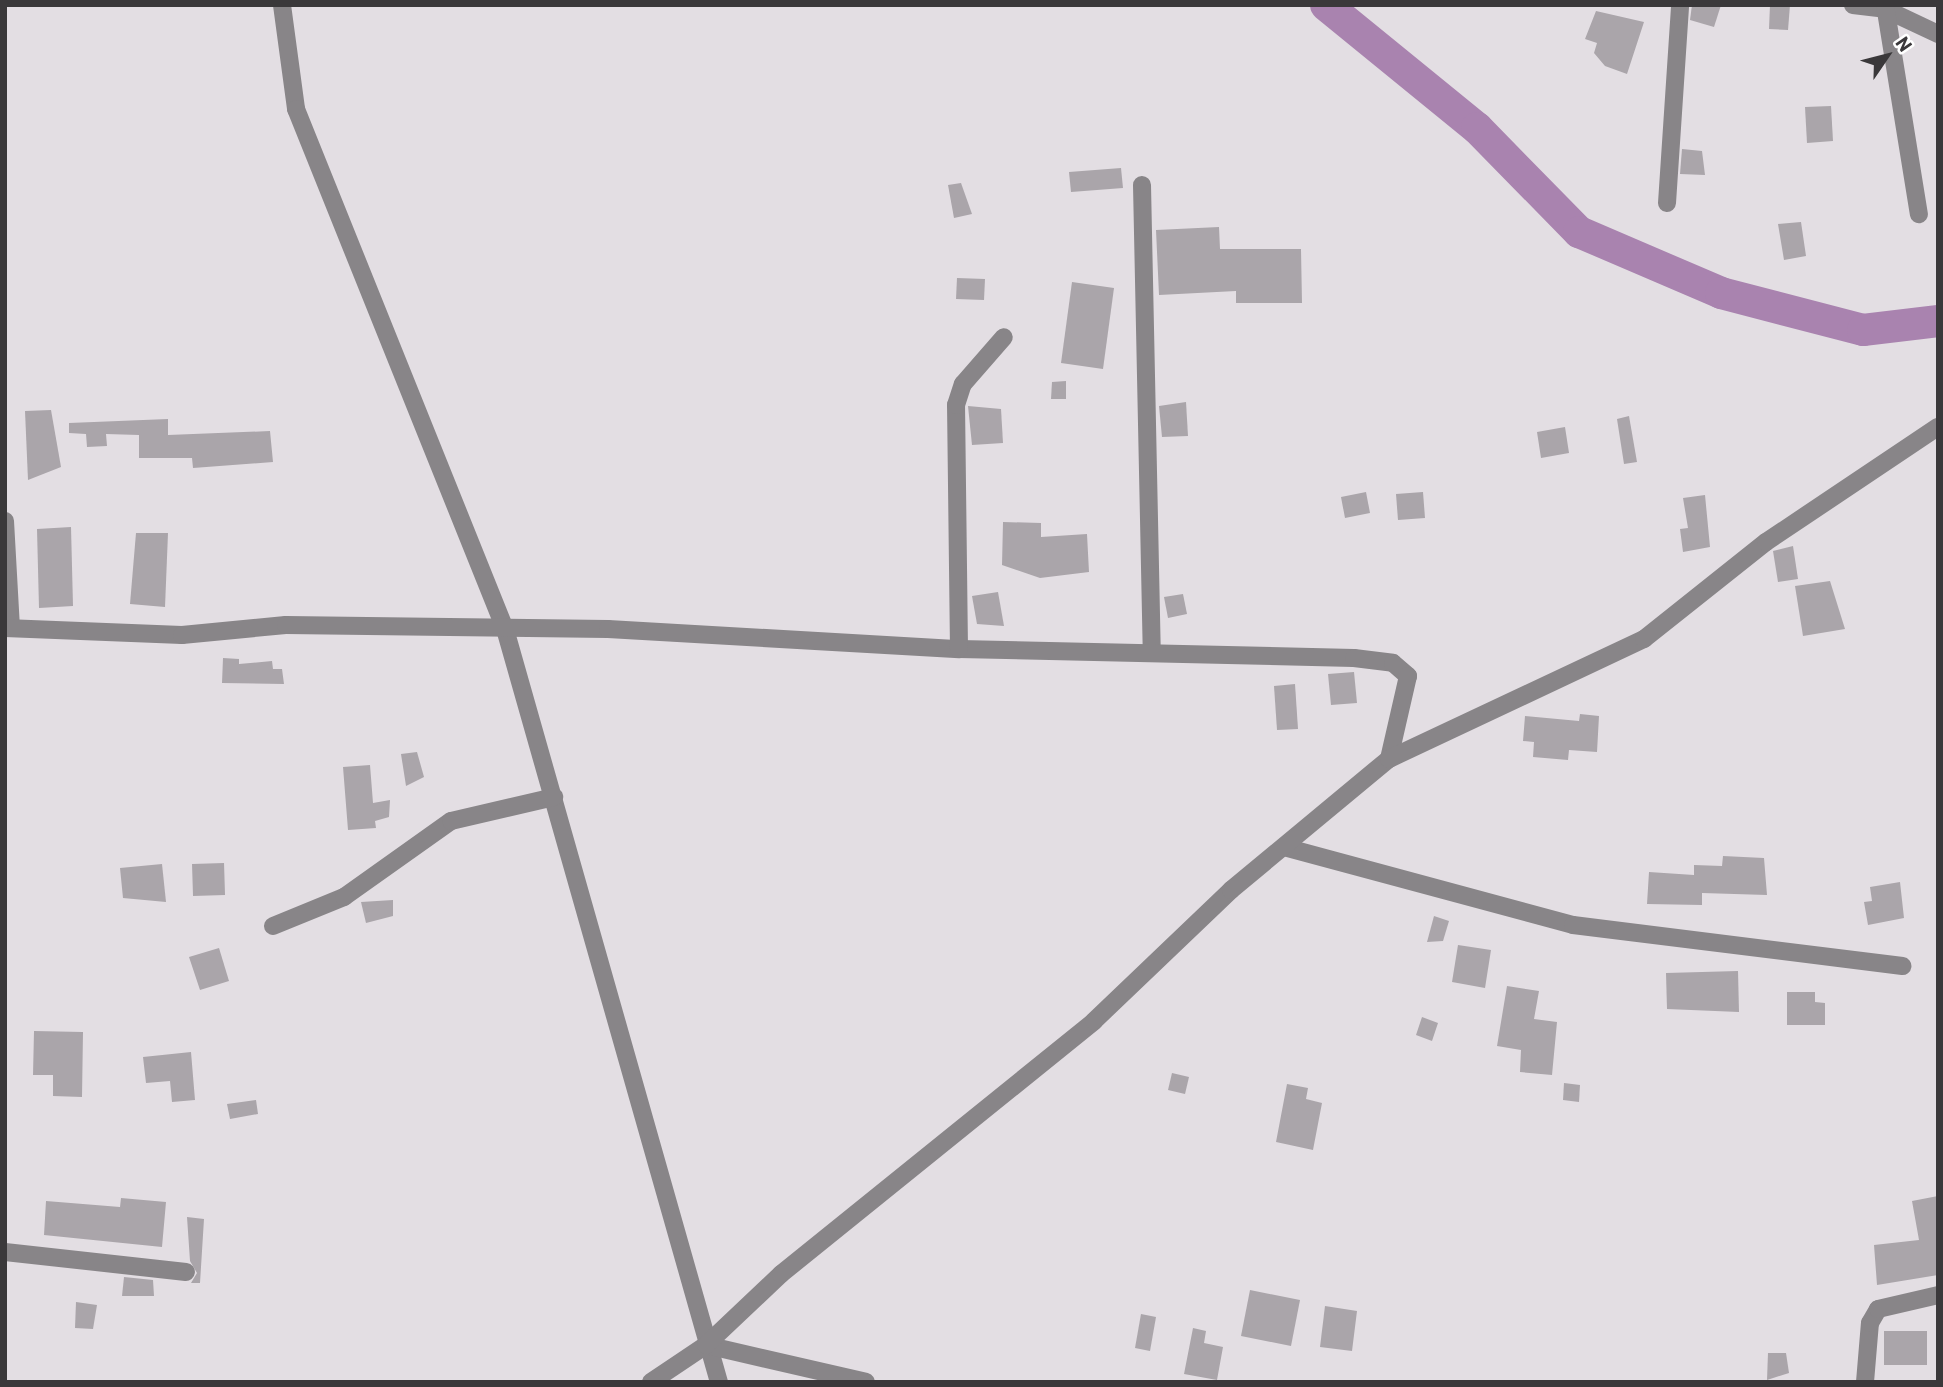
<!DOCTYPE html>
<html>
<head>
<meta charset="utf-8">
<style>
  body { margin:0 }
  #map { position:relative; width:1943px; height:1387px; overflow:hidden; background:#e3dee3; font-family:Barlow,sans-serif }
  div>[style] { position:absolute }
  .river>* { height:32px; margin:-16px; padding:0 16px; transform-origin:16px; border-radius:16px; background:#a983af }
  .building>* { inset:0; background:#aaa5aa }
  .minor>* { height:18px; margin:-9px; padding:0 9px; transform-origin:9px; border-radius:9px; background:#888588 }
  span { translate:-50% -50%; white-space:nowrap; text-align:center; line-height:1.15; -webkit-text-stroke:5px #fff; paint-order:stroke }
  .frame { position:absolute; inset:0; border:7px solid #3a383a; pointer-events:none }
  .north { position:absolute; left:1852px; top:21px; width:70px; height:70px; -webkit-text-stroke:5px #fff; paint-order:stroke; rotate:55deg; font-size:19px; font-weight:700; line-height:28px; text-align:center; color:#3a383a }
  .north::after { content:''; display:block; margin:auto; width:24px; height:32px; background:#3a383a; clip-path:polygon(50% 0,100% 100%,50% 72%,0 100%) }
</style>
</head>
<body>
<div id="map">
  <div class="river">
    <i style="left:1326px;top:5px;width:195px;rotate:39.2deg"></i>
    <i style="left:1477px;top:128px;width:146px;rotate:45.6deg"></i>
    <i style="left:1579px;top:232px;width:155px;rotate:23.2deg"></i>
    <i style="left:1721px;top:293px;width:147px;rotate:14.6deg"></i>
    <i style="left:1863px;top:330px;width:76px;rotate:-6.8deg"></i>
  </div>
  <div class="building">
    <i style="clip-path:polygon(1692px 5px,1721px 5px,1714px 27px,1690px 20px)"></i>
    <i style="clip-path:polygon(1770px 5px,1790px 5px,1788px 30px,1769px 29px)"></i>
    <i style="clip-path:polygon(1596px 11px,1644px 22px,1627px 74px,1605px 66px,1594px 53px,1597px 43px,1585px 39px)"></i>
    <i style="clip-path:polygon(1831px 106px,1833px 141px,1807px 143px,1805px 107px)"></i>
    <i style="clip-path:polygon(1682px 149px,1702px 151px,1705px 175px,1680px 174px)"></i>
    <i style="clip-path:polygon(1121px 168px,1123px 188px,1071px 192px,1069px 172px)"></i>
    <i style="clip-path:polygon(961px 183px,972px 214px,954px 218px,948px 185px)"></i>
    <i style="clip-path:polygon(1801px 222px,1806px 256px,1784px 260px,1778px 224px)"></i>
    <i style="clip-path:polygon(1219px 227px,1220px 249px,1301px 249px,1302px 303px,1236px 303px,1236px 291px,1159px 295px,1156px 230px)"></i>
    <i style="clip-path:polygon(957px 278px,985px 279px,984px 300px,956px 299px)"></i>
    <i style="clip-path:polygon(1072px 282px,1114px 288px,1103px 369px,1061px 363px)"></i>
    <i style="clip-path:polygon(1066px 381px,1066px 399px,1051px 399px,1052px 382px)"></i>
    <i style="clip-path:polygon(1186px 402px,1188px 436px,1162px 437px,1159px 406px)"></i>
    <i style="clip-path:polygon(968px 406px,1001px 409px,1003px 443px,972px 445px)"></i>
    <i style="clip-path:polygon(51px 410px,61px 467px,28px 480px,25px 411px)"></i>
    <i style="clip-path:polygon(1629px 416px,1637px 462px,1624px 464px,1617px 419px)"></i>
    <i style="clip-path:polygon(168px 419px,168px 435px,270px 431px,273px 462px,193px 468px,192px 458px,139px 458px,139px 435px,106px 434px,107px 446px,87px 447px,86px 434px,69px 433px,69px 423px)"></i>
    <i style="clip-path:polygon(1565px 427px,1569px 453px,1541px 458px,1537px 432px)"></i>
    <i style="clip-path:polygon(1366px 492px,1370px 513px,1345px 518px,1341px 497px)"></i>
    <i style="clip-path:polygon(1423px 492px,1425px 518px,1398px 520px,1396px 494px)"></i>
    <i style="clip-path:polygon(1705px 495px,1710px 547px,1683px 552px,1680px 529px,1688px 528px,1683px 498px)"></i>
    <i style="clip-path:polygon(1003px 522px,1041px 523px,1041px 537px,1087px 534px,1089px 572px,1040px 578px,1002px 565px)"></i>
    <i style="clip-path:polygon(71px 527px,73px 606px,39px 608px,37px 529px)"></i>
    <i style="clip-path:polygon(136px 533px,168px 533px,165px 607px,130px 604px)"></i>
    <i style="clip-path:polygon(1793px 546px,1798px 579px,1778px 582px,1773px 551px)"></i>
    <i style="clip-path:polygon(1830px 581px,1845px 629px,1803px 636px,1795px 586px)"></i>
    <i style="clip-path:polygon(998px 592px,1004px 626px,977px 624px,972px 596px)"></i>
    <i style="clip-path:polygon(1183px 594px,1187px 614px,1168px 618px,1164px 597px)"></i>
    <i style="clip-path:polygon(223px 658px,239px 659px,239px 664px,272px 661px,273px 669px,282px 669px,284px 684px,222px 683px)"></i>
    <i style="clip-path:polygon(1354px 672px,1357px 703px,1331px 705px,1328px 674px)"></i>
    <i style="clip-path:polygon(1295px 684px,1298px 729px,1277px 730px,1274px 686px)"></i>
    <i style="clip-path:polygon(1580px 714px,1599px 716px,1597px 752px,1569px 750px,1568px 760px,1533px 757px,1534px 742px,1523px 741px,1525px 716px,1579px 721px)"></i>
    <i style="clip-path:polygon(417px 752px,424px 777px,406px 786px,401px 754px)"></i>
    <i style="clip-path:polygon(370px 765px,373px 803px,390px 800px,389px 817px,375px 821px,376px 828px,348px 830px,343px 767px)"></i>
    <i style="clip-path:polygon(1723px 856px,1764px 858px,1767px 895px,1702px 893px,1702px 905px,1647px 904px,1649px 872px,1694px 875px,1694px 865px,1722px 866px)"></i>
    <i style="clip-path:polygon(224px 863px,225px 895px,193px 896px,192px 864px)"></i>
    <i style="clip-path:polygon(162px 864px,166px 902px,123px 898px,120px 868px)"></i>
    <i style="clip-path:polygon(1900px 882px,1904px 918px,1868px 925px,1864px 902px,1872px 901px,1870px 887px)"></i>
    <i style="clip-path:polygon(393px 900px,393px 916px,366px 923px,361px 902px)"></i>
    <i style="clip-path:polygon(1434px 916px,1449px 921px,1443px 941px,1427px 942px)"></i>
    <i style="clip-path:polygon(1458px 945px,1491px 950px,1485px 988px,1452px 982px)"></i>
    <i style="clip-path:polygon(219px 948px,229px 981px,200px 990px,189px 957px)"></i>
    <i style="clip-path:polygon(1738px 971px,1739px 1012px,1667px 1009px,1666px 973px)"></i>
    <i style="clip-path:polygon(1507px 986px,1539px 991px,1534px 1019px,1557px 1022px,1552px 1075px,1520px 1072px,1521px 1050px,1497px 1046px)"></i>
    <i style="clip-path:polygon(1787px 992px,1815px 992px,1815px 1002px,1825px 1003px,1825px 1025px,1787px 1025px)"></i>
    <i style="clip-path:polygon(1422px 1017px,1438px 1023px,1432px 1041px,1416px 1035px)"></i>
    <i style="clip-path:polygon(34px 1031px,83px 1032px,82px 1097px,53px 1096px,53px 1075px,33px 1075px)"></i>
    <i style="clip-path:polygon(191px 1052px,195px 1100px,172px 1102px,170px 1081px,146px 1083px,143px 1057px)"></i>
    <i style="clip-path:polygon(1172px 1073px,1189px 1077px,1185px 1094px,1168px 1090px)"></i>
    <i style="clip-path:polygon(1564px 1083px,1580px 1085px,1579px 1102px,1563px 1100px)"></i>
    <i style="clip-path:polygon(1287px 1084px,1308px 1088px,1306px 1099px,1322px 1103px,1313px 1150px,1276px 1142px)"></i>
    <i style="clip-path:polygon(256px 1100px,258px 1114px,230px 1119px,227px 1104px)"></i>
    <i style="clip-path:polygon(1938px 1196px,1938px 1275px,1877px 1285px,1874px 1245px,1919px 1240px,1912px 1201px)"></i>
    <i style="clip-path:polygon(121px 1198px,166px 1202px,162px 1247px,44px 1235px,46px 1201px,120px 1207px)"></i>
    <i style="clip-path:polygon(187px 1217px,204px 1219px,200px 1283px,191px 1283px,197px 1273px,190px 1261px)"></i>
    <i style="clip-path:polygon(124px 1277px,153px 1280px,154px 1296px,122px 1296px)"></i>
    <i style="clip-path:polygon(1250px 1290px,1300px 1300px,1291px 1346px,1241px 1336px)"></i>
    <i style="clip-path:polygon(76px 1302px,97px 1305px,93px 1329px,75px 1328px)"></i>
    <i style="clip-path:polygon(1325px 1306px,1357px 1311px,1352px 1351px,1320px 1347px)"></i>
    <i style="clip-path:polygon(1141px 1314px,1156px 1317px,1150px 1351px,1135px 1348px)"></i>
    <i style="clip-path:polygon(1193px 1328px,1206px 1331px,1204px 1343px,1223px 1347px,1217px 1380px,1184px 1374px)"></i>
    <i style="clip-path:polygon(1884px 1331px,1927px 1331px,1927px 1365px,1884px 1365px)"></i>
    <i style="clip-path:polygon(1768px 1353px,1786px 1353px,1789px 1373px,1767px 1380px)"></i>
  </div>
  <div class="minor">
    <i style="left:282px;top:5px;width:105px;rotate:82.3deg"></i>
    <i style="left:296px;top:109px;width:560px;rotate:68.1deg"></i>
    <i style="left:505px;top:629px;width:783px;rotate:74.14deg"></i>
    <i style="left:1853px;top:5px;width:32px;rotate:7deg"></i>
    <i style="left:1885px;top:9px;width:59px;rotate:25.3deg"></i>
    <i style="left:1885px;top:5px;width:212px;rotate:80.8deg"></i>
    <i style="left:1142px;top:185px;width:466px;rotate:88.8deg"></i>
    <i style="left:1667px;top:203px;width:198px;rotate:-86.2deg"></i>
    <i style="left:5px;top:521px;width:107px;rotate:86.8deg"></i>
    <i style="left:5px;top:628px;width:177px;rotate:2.3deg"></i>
    <i style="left:182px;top:635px;width:104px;rotate:-5.5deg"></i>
    <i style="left:286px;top:625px;width:322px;rotate:0.7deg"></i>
    <i style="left:608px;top:629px;width:352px;rotate:3.3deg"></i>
    <i style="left:959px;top:649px;width:395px;rotate:1.3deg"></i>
    <i style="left:1354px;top:658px;width:39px;rotate:7deg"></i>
    <i style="left:1393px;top:663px;width:20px;rotate:41deg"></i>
    <i style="left:1408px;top:676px;width:85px;rotate:102.9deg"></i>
    <i style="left:959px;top:649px;width:244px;rotate:-90.7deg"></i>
    <i style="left:956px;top:405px;width:22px;rotate:-72deg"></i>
    <i style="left:963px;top:384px;width:62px;rotate:-48.9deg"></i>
    <i style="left:1284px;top:847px;width:299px;rotate:15.1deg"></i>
    <i style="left:1573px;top:925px;width:332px;rotate:7.1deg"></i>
    <i style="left:273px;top:926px;width:77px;rotate:-22.2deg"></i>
    <i style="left:344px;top:897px;width:131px;rotate:-35.4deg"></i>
    <i style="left:451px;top:821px;width:106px;rotate:-13.1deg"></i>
    <i style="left:5px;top:1252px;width:182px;rotate:6.3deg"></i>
    <i style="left:706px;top:1345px;width:164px;rotate:13deg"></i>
    <i style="left:651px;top:1382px;width:66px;rotate:-33.9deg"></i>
    <i style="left:706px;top:1345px;width:103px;rotate:-43.4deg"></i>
    <i style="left:781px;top:1274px;width:402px;rotate:-38.9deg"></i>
    <i style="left:1094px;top:1021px;width:190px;rotate:-43.7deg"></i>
    <i style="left:1231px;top:890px;width:205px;rotate:-39.7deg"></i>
    <i style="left:1389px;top:759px;width:282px;rotate:-25.2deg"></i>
    <i style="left:1644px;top:639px;width:156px;rotate:-38.5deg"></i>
    <i style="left:1766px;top:542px;width:207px;rotate:-33.8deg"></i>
    <i style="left:1865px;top:1382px;width:59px;rotate:-85.2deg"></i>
    <i style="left:1870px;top:1323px;width:16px;rotate:-60deg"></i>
    <i style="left:1878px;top:1309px;width:62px;rotate:-13.1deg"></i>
  </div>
  <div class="frame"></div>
  <div class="north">N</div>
</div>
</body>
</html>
